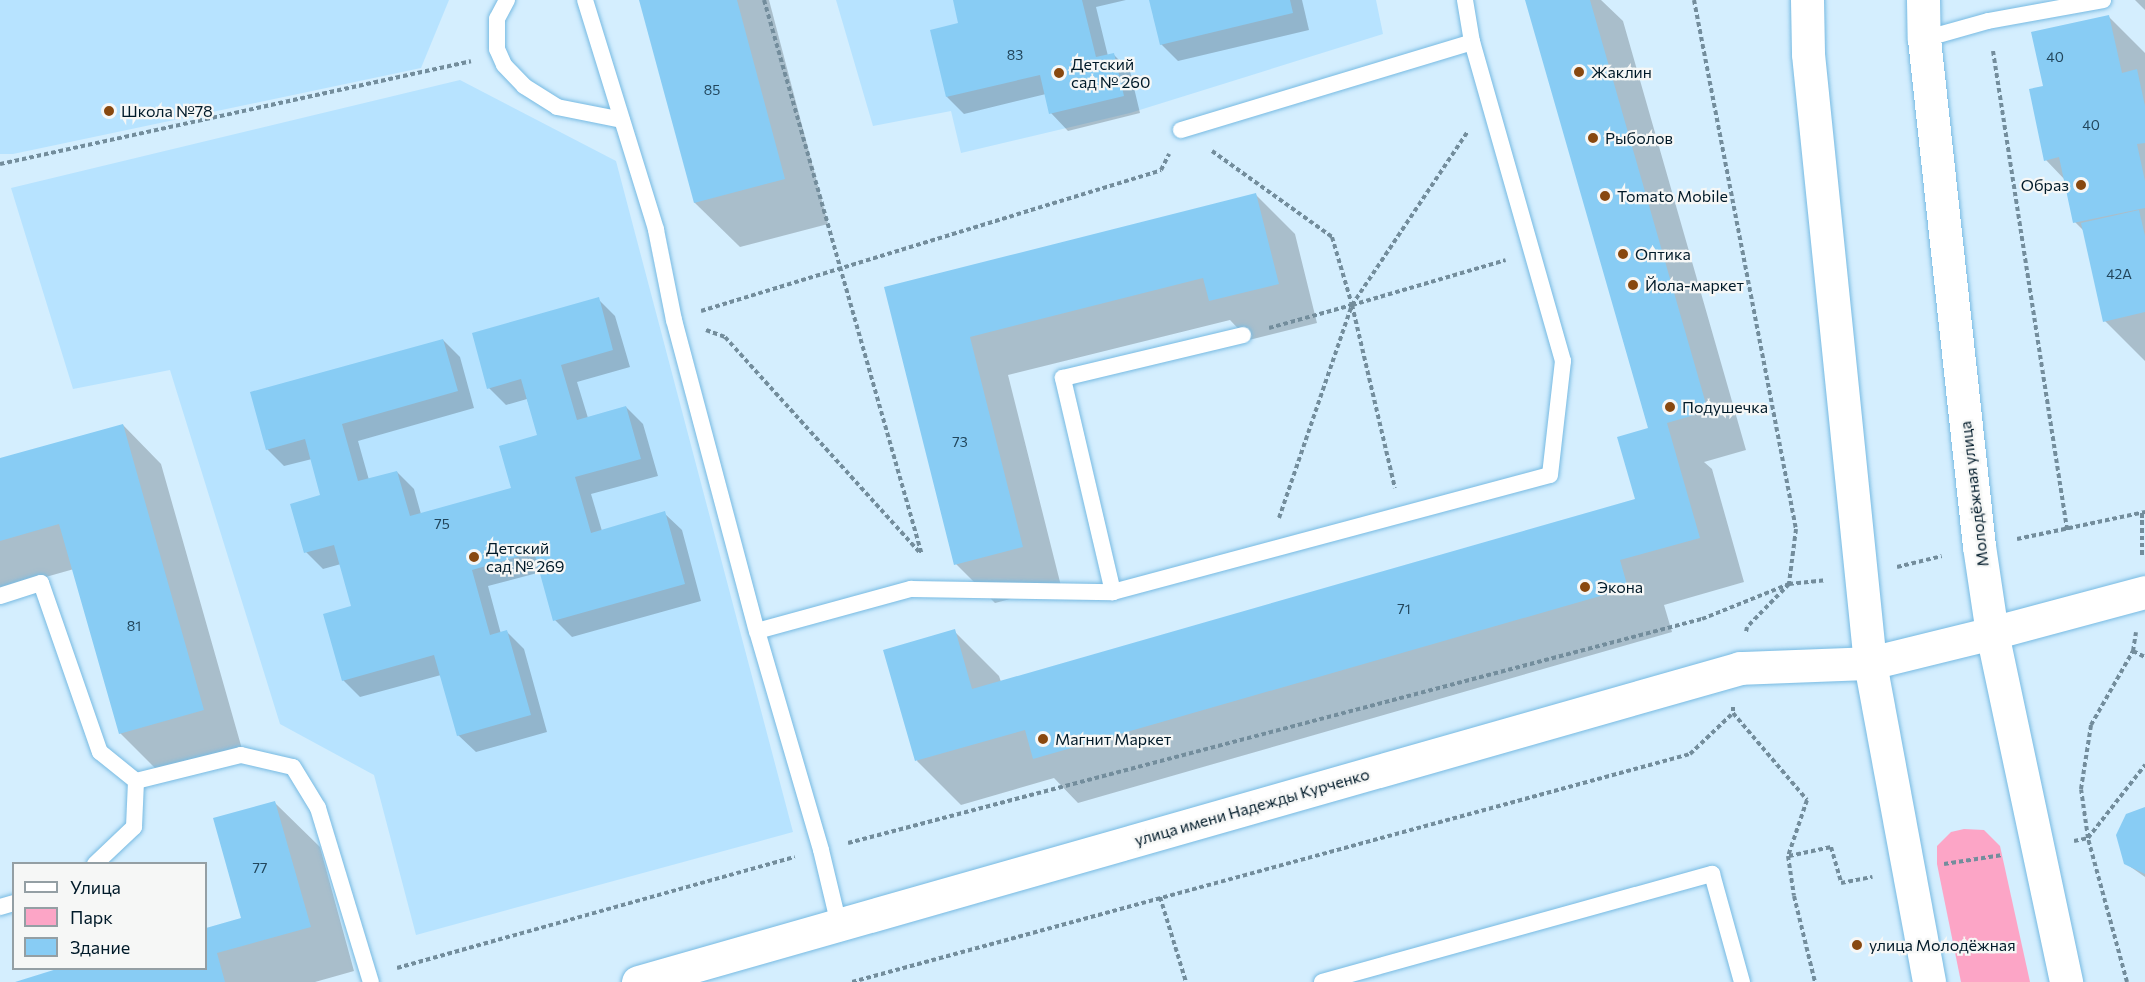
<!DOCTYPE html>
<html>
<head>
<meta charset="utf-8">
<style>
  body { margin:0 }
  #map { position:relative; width:2145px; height:982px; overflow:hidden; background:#d4eefe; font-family:Commissioner,sans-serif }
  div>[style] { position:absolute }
  .built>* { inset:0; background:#b7e3ff }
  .green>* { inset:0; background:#fca5c6 }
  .shadow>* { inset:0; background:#0003 }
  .building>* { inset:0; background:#88ccf4 }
  .path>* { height:4px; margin-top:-2px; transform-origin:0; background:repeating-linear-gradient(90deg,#738d9c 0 4.5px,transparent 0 7.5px) }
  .roads { filter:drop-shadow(0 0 2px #77bae2) drop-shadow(0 0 2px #77bae2) }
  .service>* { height:16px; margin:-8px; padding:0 8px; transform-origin:8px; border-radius:8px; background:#fff }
  .minor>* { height:33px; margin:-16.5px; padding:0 16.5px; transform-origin:16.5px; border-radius:16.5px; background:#fff }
  .secondary>* { height:33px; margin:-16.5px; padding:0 16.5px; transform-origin:16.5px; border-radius:16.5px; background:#fff }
  .dots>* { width:16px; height:16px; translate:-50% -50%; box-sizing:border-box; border:3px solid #f6f7f6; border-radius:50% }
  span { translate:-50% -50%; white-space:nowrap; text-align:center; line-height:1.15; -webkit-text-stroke:4.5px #f6f7f6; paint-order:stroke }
  .number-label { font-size:14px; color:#22465c }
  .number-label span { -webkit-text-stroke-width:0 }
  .poi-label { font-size:16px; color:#001a29 }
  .left { translate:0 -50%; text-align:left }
  .right { translate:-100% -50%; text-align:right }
  .street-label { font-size:16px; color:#001a29 }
  .legend { position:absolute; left:12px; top:862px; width:195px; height:108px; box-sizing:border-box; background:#f6f7f6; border:2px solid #949fa4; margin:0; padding:8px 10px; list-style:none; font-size:18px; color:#001a29 }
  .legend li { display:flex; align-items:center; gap:12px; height:30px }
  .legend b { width:30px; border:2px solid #949fa4 }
</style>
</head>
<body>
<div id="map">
  <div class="built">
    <i style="clip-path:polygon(0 0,449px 0,421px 68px,13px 154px,0 154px)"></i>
    <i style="clip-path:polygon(836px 0,1376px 0,1383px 34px,1130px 113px,961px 153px,951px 111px,873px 126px)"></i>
    <i style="clip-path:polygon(460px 80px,616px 161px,793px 832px,416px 935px,374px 775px,280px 724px,170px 370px,73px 389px,11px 188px)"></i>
  </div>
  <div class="green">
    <i style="clip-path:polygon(1964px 829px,1984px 830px,2000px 846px,2030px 982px,1961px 982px,1937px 864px,1937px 846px,1951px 832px)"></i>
  </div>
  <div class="shadow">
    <i style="clip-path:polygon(641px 0,769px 0,828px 224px,740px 247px,695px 203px)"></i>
    <i style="clip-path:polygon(955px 0,1126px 0,1096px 7px,1108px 56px,1113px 54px,1130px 71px,1140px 113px,1068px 131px,1051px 113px,1046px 94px,964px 114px,947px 97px,960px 24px)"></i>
    <i style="clip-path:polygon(1150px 0,1302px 0,1309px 30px,1178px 61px,1161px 44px)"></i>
    <i style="clip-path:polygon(1526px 0,1601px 0,1623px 21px,1746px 450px,1704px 462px,1712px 469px,1744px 582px,1664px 605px,1672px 632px,1078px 803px,1054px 778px,961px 805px,917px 761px,954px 631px,999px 676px,1001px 682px,1636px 500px,1649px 429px)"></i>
    <i style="clip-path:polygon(2135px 0,2145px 0,2145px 10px)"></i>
    <i style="clip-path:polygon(2109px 17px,2145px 53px,2145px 361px,2105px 321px,2085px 232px,2075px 222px,2066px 181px,2046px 160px,2044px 87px)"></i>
    <i style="clip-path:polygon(1256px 195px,1295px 234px,1317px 323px,1249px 340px,1230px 320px,1008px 375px,1061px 586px,995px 603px,956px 564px,886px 288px)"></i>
    <i style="clip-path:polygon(598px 299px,615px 316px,630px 367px,577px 382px,588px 418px,626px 407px,643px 424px,658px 476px,591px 494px,602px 531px,664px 513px,682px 530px,701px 601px,572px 637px,555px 620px,541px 572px,488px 586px,501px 634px,507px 632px,524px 649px,547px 732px,476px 752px,458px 735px,441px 675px,360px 697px,343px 680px,353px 607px,341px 564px,323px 569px,306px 552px,322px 496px,312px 459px,284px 466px,267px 449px,443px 340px,460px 357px,474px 408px,358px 441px,369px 480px,397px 472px,414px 489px,421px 514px,513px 489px,539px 436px,527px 399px,506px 405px,489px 388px)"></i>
    <i style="clip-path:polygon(123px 425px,161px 464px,242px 749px,159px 772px,120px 733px,74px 569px,0 590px,0 460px)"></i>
    <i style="clip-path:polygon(275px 803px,320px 847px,354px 971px,315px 982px,18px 982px,206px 968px,206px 929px,242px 919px)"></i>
    <i style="clip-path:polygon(2145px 809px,2145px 877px,2125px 863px)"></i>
  </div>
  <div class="building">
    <i style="clip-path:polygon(639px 0,737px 0,785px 179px,694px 203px)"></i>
    <i style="clip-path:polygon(953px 0,1082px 0,1096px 57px,1114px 53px,1124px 96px,1049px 114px,1040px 75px,946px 97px,930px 30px,958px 23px)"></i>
    <i style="clip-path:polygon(1149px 0,1290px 0,1293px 13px,1160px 45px)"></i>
    <i style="clip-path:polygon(1525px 0,1590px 0,1708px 411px,1667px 423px,1700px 538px,1620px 560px,1628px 588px,1033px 759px,1025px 730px,915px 761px,883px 650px,955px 629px,972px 689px,1635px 499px,1617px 437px,1648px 428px)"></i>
    <i style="clip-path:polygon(2109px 15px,2122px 73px,2137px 69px,2145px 106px,2145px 143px,2137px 144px,2145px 181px,2145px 208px,2073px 223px,2059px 157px,2044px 161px,2029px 89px,2043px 86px,2031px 32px)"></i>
    <i style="clip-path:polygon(1256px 193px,1279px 284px,1209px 301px,1203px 278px,970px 337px,1023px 547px,954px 565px,884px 287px)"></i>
    <i style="clip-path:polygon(2139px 210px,2145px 236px,2145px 312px,2103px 322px,2081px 223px)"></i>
    <i style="clip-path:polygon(599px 297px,613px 350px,561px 365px,577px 420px,626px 406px,641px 459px,575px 477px,591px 533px,665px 511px,685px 584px,553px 621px,534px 552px,472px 570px,490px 635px,507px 630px,531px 715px,457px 736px,434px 655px,342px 681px,323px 614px,351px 606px,334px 545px,304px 553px,290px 504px,320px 495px,305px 439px,266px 450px,250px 392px,443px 339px,458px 391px,342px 424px,358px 481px,397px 471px,410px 516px,511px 488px,499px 446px,537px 435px,521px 379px,487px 389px,472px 333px)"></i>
    <i style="clip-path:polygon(123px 424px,204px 710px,119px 734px,59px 524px,0 541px,0 458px)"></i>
    <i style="clip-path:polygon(275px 801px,311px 927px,217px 953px,225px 982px,15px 982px,60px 968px,206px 968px,206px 928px,241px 918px,213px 818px)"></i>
    <i style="clip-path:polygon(2145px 807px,2145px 874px,2124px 864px,2116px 835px,2126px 814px)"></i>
  </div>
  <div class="path">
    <i style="left:764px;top:0;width:577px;rotate:74.11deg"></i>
    <i style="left:1694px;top:0;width:539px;rotate:79.09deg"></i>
    <i style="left:1796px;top:529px;width:55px;rotate:97.3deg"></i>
    <i style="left:1789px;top:584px;width:60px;rotate:134.3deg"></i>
    <i style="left:1747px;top:627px;width:5px;rotate:101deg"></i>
    <i style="left:1993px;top:51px;width:485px;rotate:81.2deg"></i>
    <i style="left:1212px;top:151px;width:148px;rotate:35.6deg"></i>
    <i style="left:1332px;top:237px;width:71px;rotate:73.6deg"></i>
    <i style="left:1352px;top:305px;width:188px;rotate:76.8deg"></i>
    <i style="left:0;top:164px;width:482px;rotate:-12.3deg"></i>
    <i style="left:701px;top:311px;width:481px;rotate:-17deg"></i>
    <i style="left:1161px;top:170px;width:18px;rotate:-63deg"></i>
    <i style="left:1269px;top:328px;width:86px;rotate:-15.5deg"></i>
    <i style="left:1352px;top:305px;width:209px;rotate:-56.3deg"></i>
    <i style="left:706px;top:330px;width:20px;rotate:20deg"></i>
    <i style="left:725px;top:337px;width:291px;rotate:47.9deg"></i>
    <i style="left:1279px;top:518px;width:225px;rotate:-71.1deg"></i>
    <i style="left:1352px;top:305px;width:160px;rotate:-16.3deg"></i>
    <i style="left:2017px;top:539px;width:131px;rotate:-11.9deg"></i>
    <i style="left:2142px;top:555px;width:42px;rotate:-90deg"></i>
    <i style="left:1897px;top:567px;width:46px;rotate:-13.7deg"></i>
    <i style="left:2133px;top:651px;width:13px;rotate:27deg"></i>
    <i style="left:1733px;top:707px;width:6px;rotate:90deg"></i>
    <i style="left:1733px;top:713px;width:114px;rotate:49.6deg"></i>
    <i style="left:1807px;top:800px;width:59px;rotate:108.7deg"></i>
    <i style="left:1788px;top:856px;width:40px;rotate:81.5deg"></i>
    <i style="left:1794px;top:896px;width:89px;rotate:76.3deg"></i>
    <i style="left:2074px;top:841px;width:14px;rotate:-12deg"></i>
    <i style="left:2088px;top:838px;width:93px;rotate:-52deg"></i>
    <i style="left:848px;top:843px;width:883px;rotate:-14.7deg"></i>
    <i style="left:1702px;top:619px;width:94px;rotate:-21.9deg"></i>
    <i style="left:1789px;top:584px;width:36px;rotate:-6deg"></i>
    <i style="left:1789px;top:856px;width:43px;rotate:-12.1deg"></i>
    <i style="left:1831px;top:847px;width:37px;rotate:74deg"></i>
    <i style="left:1841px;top:883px;width:32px;rotate:-11deg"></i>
    <i style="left:1944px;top:864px;width:59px;rotate:-8.8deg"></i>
    <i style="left:1160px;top:897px;width:89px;rotate:73deg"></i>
    <i style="left:397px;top:968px;width:413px;rotate:-15.6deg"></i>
    <i style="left:852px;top:982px;width:868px;rotate:-15.22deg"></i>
    <i style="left:1690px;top:754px;width:59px;rotate:-43.6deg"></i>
    <i style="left:2127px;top:982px;width:149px;rotate:-105.2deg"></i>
    <i style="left:2088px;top:838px;width:49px;rotate:-98.1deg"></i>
    <i style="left:2081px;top:789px;width:65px;rotate:-81.1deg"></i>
    <i style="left:2091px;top:725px;width:85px;rotate:-60.4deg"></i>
    <i style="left:2133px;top:651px;width:19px;rotate:-81deg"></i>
  </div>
  <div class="roads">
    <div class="service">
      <i style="left:507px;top:0;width:21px;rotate:118deg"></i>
      <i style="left:497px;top:19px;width:30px;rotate:90deg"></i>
      <i style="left:497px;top:49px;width:17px;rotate:66deg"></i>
      <i style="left:504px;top:65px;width:29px;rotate:46deg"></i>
      <i style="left:524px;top:86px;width:39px;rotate:32deg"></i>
      <i style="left:557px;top:107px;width:66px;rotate:11.3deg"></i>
      <i style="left:585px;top:0;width:241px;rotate:72.8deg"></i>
      <i style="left:656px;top:230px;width:92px;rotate:78.7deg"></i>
      <i style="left:674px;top:320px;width:322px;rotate:75.1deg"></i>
      <i style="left:757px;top:631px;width:228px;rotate:73.7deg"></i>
      <i style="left:821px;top:850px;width:77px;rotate:76.5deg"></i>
      <i style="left:1924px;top:39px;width:66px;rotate:-15.7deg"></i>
      <i style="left:1988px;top:21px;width:117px;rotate:-10.3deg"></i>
      <i style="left:1181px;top:130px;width:304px;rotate:-16.8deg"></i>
      <i style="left:1113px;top:592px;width:220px;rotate:-103.2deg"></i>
      <i style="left:1063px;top:378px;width:185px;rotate:-13.4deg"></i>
      <i style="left:0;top:596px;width:43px;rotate:-17.6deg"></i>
      <i style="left:41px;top:583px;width:179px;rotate:70.8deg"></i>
      <i style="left:100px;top:752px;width:46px;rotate:38.9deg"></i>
      <i style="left:136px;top:781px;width:108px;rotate:-13.9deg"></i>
      <i style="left:241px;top:755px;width:53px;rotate:13deg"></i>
      <i style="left:293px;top:767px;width:48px;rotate:58.6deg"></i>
      <i style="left:318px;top:808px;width:182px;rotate:73.1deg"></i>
      <i style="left:757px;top:631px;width:160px;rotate:-15.3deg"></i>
      <i style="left:911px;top:589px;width:202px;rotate:0.9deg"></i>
      <i style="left:1113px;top:592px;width:452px;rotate:-15deg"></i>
      <i style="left:1550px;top:475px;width:115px;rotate:-83.5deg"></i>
      <i style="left:1563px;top:361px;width:332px;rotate:-105.9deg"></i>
      <i style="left:1472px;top:42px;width:43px;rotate:-99.5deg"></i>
      <i style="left:95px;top:864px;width:54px;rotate:-43.5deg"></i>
      <i style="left:134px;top:827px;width:46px;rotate:-87.5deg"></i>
      <i style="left:0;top:907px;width:15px;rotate:-16deg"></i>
      <i style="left:1322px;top:982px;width:405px;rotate:-15.5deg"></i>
      <i style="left:1712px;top:874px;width:112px;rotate:74.5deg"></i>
    </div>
    <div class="minor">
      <i style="left:1992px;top:633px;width:158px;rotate:-15deg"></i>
      <i style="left:638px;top:982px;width:1146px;rotate:-15.9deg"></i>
      <i style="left:1740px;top:668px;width:130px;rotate:-2.2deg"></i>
    </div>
    <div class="secondary">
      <i style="left:1807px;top:0;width:54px;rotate:88.9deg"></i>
      <i style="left:1808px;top:54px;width:612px;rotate:84.19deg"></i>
      <i style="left:1870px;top:663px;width:324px;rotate:79.5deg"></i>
      <i style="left:1923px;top:0;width:39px;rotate:89deg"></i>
      <i style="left:1924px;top:39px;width:510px;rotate:83.81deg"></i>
      <i style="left:1979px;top:546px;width:88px;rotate:81.5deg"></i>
      <i style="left:1992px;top:633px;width:357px;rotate:78deg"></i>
      <i style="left:1870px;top:663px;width:126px;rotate:-13.8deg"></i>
    </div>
  </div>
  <div class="dots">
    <i style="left:1579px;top:72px;background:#88480f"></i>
    <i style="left:1059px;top:73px;background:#88480f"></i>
    <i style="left:109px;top:111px;background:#88480f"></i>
    <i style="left:1593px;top:138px;background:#88480f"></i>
    <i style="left:2081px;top:185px;background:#88480f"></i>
    <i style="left:1605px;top:196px;background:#88480f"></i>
    <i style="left:1623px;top:254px;background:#88480f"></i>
    <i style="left:1633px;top:285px;background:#88480f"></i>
    <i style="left:1670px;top:407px;background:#88480f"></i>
    <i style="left:474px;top:557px;background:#88480f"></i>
    <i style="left:1585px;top:587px;background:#88480f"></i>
    <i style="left:1043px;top:739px;background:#88480f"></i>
    <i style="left:1857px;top:945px;background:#88480f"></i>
  </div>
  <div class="number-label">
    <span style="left:1015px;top:55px">83</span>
    <span style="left:2055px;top:57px">40</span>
    <span style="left:712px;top:90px">85</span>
    <span style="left:2091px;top:125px">40</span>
    <span style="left:2119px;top:274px">42А</span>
    <span style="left:960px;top:442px">73</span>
    <span style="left:442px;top:524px">75</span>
    <span style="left:1404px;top:609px">71</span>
    <span style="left:134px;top:626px">81</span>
    <span style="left:260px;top:868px">77</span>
  </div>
  <div class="poi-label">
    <span class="left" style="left:1071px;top:73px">Детский<br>сад № 260</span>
    <span class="left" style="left:1591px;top:72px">Жаклин</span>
    <span class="left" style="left:121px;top:111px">Школа №78</span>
    <span class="left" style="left:1605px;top:138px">Рыболов</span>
    <span class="right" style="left:2069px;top:185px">Образ</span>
    <span class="left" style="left:1617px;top:196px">Tomato Mobile</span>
    <span class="left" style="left:1635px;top:254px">Оптика</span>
    <span class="left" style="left:1645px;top:285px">Йола-маркет</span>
    <span class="left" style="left:1682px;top:407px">Подушечка</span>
    <span class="left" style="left:486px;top:557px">Детский<br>сад № 269</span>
    <span class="left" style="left:1597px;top:587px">Экона</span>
    <span class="left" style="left:1055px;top:739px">Магнит Маркет</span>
    <span class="left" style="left:1869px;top:945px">улица Молодёжная</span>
  </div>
  <div class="street-label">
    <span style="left:1974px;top:494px;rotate:-97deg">Молодёжная улица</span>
    <span style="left:1252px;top:807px;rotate:-16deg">улица имени Надежды Курченко</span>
  </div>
  <ul class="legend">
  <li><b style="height:8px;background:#fff"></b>Улица</li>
  <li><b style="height:16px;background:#fca5c6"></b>Парк</li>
  <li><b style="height:16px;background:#88ccf4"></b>Здание</li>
  </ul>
</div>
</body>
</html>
